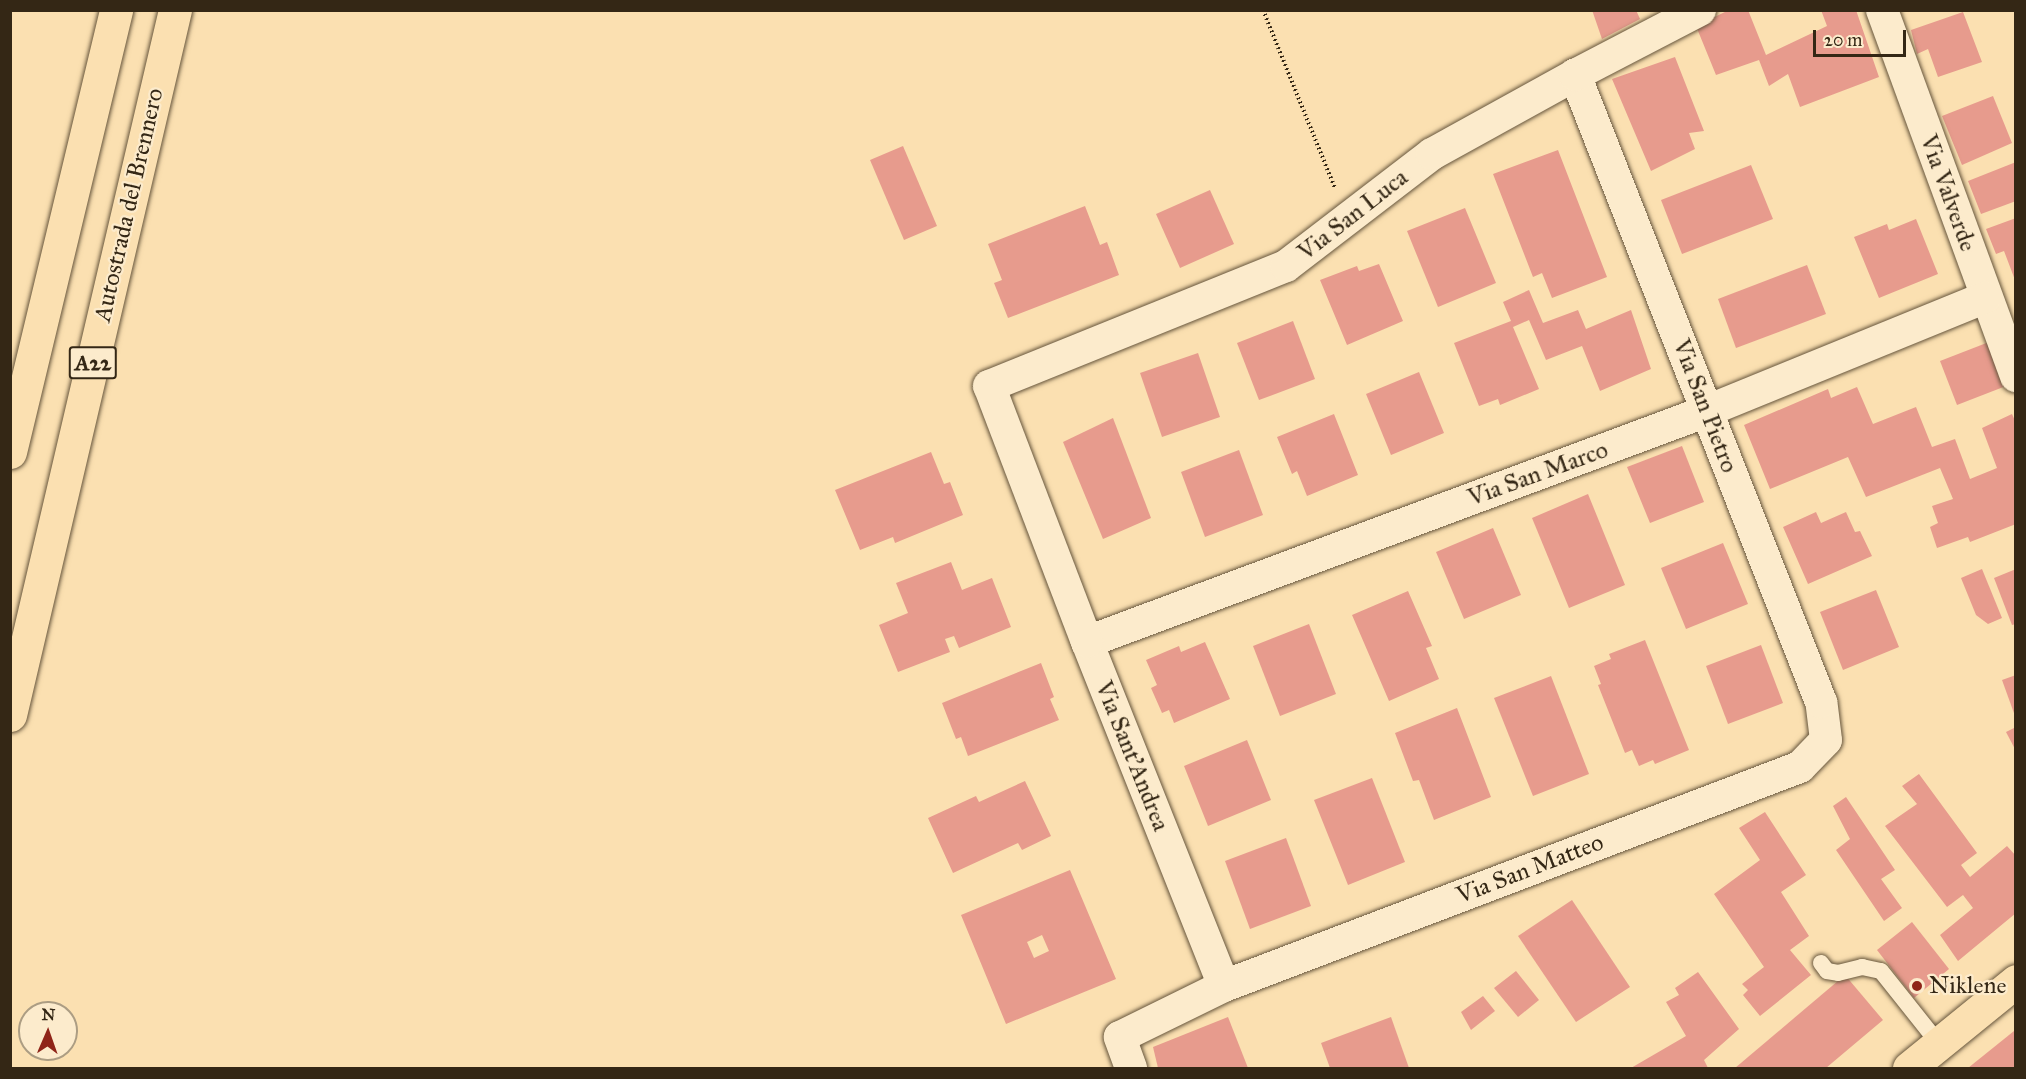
<!DOCTYPE html>
<html>
<head>
<meta charset="utf-8">
<style>
  body { margin:0 }
  #map { position:relative; width:2026px; height:1079px; overflow:hidden; background:#fbe0b1; font-family:"IM FELL Great Primer",serif }
  div>[style] { position:absolute }
  .building>* { inset:0; background:#e79b8d }
  .path>* { height:4px; margin-top:-2px; transform-origin:0; background:repeating-linear-gradient(90deg,#342715 0 1.5px,transparent 0 4.5px) }
  .roads { filter:drop-shadow(0 0 2px #66553c) drop-shadow(0 0 2px #66553c) }
  .lane>* { height:16px; margin:-8px; padding:0 8px; transform-origin:8px; border-radius:8px; background:#fcebcc }
  .street>* { height:32px; margin:-16px; padding:0 16px; transform-origin:16px; border-radius:16px; background:#fcebcc }
  .primary>* { height:33px; margin:-16.5px; padding:0 16.5px; transform-origin:16.5px; border-radius:16.5px; background:#fbe0b1 }
  .highway>* { height:33px; margin:-16.5px; padding:0 16.5px; transform-origin:16.5px; border-radius:16.5px; background:#fbe0b1 }
  .dots>* { width:16px; height:16px; translate:-50% -50%; box-sizing:border-box; border:3px solid #fcebcc; border-radius:50% }
  span { translate:-50% -50%; white-space:nowrap; text-align:center; line-height:1.15; -webkit-text-stroke:4.5px #fcebcc; paint-order:stroke }
  .shield-label span { padding:2px 4px; background:#fcebcc; border:2px solid; border-radius:4px; -webkit-text-stroke-width:0 }
  .shield-label { font-size:22px; color:#342715; font-weight:700 }
  .street-label { font-size:24px; color:#342715 }
  .poi-label { font-size:24px; color:#342715 }
  .left { translate:0 -50%; text-align:left }
  .frame { position:absolute; inset:0; border:12px solid #342715; pointer-events:none }
  .north { position:absolute; left:18px; top:1001px; width:60px; height:60px; box-sizing:border-box; background:#fcebcc; border:2px solid #ac9d83; border-radius:50%; rotate:2deg; font-size:16px; font-weight:700; line-height:24px; text-align:center; color:#342715 }
  .north::after { content:''; display:block; margin:auto; width:21px; height:27px; background:#8f2418; clip-path:polygon(50% 0,100% 100%,50% 72%,0 100%) }
  .scale { position:absolute; left:1813px; top:30px; width:93px; height:27px; box-sizing:border-box; border:3px solid #342715; border-top:0; padding-left:8px; font-size:18px; line-height:21px; white-space:nowrap; color:#342715; -webkit-text-stroke:4px #fcebcc; paint-order:stroke }
</style>
</head>
<body>
<div id="map">
  <div class="building">
    <i style="clip-path:polygon(1592px 10px,1636px 10px,1640px 19px,1602px 39px)"></i>
    <i style="clip-path:polygon(1729px 10px,1748px 10px,1766px 55px,1827px 26px,1821px 10px,1856px 10px,1879px 77px,1800px 107px,1788px 74px,1769px 86px,1759px 60px,1716px 75px,1696px 26px)"></i>
    <i style="clip-path:polygon(1963px 12px,1982px 62px,1938px 77px,1928px 49px,1917px 54px,1911px 30px)"></i>
    <i style="clip-path:polygon(1675px 57px,1704px 131px,1689px 133px,1695px 149px,1651px 171px,1612px 79px)"></i>
    <i style="clip-path:polygon(1993px 96px,2012px 143px,1962px 165px,1942px 116px)"></i>
    <i style="clip-path:polygon(903px 146px,937px 226px,904px 240px,870px 160px)"></i>
    <i style="clip-path:polygon(1558px 150px,1607px 277px,1552px 298px,1542px 273px,1533px 277px,1493px 174px)"></i>
    <i style="clip-path:polygon(2016px 162px,2016px 201px,1981px 214px,1968px 181px)"></i>
    <i style="clip-path:polygon(1751px 165px,1773px 219px,1682px 254px,1661px 200px)"></i>
    <i style="clip-path:polygon(1210px 190px,1234px 244px,1180px 268px,1156px 214px)"></i>
    <i style="clip-path:polygon(1085px 206px,1100px 245px,1107px 242px,1119px 275px,1008px 318px,994px 283px,1002px 280px,988px 244px)"></i>
    <i style="clip-path:polygon(1465px 208px,1496px 283px,1438px 307px,1407px 231px)"></i>
    <i style="clip-path:polygon(2016px 218px,2016px 280px,2015px 280px,2004px 251px,1996px 254px,1986px 229px)"></i>
    <i style="clip-path:polygon(1916px 219px,1938px 274px,1879px 298px,1854px 237px,1887px 224px,1889px 230px)"></i>
    <i style="clip-path:polygon(1379px 264px,1403px 321px,1347px 345px,1320px 280px,1357px 266px,1359px 271px)"></i>
    <i style="clip-path:polygon(1807px 265px,1826px 314px,1736px 348px,1718px 299px)"></i>
    <i style="clip-path:polygon(1529px 290px,1543px 323px,1578px 310px,1586px 329px,1631px 310px,1651px 369px,1600px 391px,1582px 346px,1546px 360px,1529px 320px,1513px 327px,1539px 389px,1500px 405px,1498px 399px,1479px 406px,1454px 343px,1511px 321px,1503px 302px)"></i>
    <i style="clip-path:polygon(1293px 321px,1315px 379px,1259px 400px,1237px 343px)"></i>
    <i style="clip-path:polygon(1989px 342px,2006px 386px,1957px 405px,1940px 361px)"></i>
    <i style="clip-path:polygon(1198px 353px,1220px 417px,1162px 437px,1140px 373px)"></i>
    <i style="clip-path:polygon(1419px 372px,1444px 433px,1391px 455px,1366px 394px)"></i>
    <i style="clip-path:polygon(1857px 387px,1873px 424px,1916px 407px,1932px 447px,1955px 439px,1970px 479px,1997px 468px,1982px 428px,2012px 414px,2016px 423px,2016px 524px,1970px 542px,1968px 537px,1937px 548px,1930px 527px,1938px 523px,1932px 506px,1953px 499px,1940px 468px,1866px 497px,1848px 457px,1770px 489px,1744px 425px,1828px 389px,1831px 398px)"></i>
    <i style="clip-path:polygon(1334px 414px,1358px 475px,1307px 496px,1297px 471px,1292px 474px,1277px 437px)"></i>
    <i style="clip-path:polygon(1113px 418px,1151px 518px,1103px 539px,1063px 442px)"></i>
    <i style="clip-path:polygon(1682px 446px,1704px 502px,1650px 523px,1627px 467px)"></i>
    <i style="clip-path:polygon(1239px 450px,1263px 515px,1205px 537px,1181px 472px)"></i>
    <i style="clip-path:polygon(931px 452px,944px 484px,950px 482px,963px 515px,895px 543px,893px 537px,860px 550px,835px 490px)"></i>
    <i style="clip-path:polygon(1588px 494px,1625px 585px,1569px 608px,1532px 518px)"></i>
    <i style="clip-path:polygon(1816px 512px,1821px 523px,1846px 512px,1855px 532px,1860px 531px,1872px 556px,1808px 584px,1783px 527px)"></i>
    <i style="clip-path:polygon(1493px 528px,1521px 595px,1464px 619px,1436px 552px)"></i>
    <i style="clip-path:polygon(1723px 543px,1748px 604px,1686px 629px,1661px 568px)"></i>
    <i style="clip-path:polygon(951px 562px,962px 590px,992px 578px,1011px 627px,959px 648px,954px 636px,945px 639px,950px 652px,898px 672px,879px 625px,908px 613px,896px 583px)"></i>
    <i style="clip-path:polygon(1982px 569px,2002px 618px,1988px 624px,1976px 615px,1961px 578px)"></i>
    <i style="clip-path:polygon(2016px 569px,2016px 624px,2012px 625px,1994px 578px)"></i>
    <i style="clip-path:polygon(1876px 590px,1899px 647px,1843px 670px,1820px 612px)"></i>
    <i style="clip-path:polygon(1408px 591px,1432px 646px,1426px 648px,1439px 679px,1389px 701px,1352px 615px)"></i>
    <i style="clip-path:polygon(1309px 624px,1336px 694px,1280px 716px,1253px 646px)"></i>
    <i style="clip-path:polygon(1645px 640px,1689px 750px,1655px 764px,1653px 760px,1639px 766px,1632px 750px,1625px 753px,1598px 685px,1601px 684px,1594px 666px,1611px 659px,1609px 654px)"></i>
    <i style="clip-path:polygon(1205px 642px,1230px 699px,1174px 723px,1169px 710px,1162px 713px,1151px 688px,1157px 685px,1146px 660px,1179px 646px,1181px 652px)"></i>
    <i style="clip-path:polygon(1761px 645px,1783px 703px,1728px 724px,1706px 666px)"></i>
    <i style="clip-path:polygon(1041px 663px,1054px 697px,1050px 699px,1059px 720px,968px 756px,961px 737px,956px 739px,942px 703px)"></i>
    <i style="clip-path:polygon(2016px 675px,2016px 716px,2015px 716px,2002px 680px)"></i>
    <i style="clip-path:polygon(1551px 676px,1589px 774px,1533px 796px,1494px 698px)"></i>
    <i style="clip-path:polygon(1457px 708px,1491px 797px,1434px 820px,1419px 780px,1413px 781px,1395px 733px)"></i>
    <i style="clip-path:polygon(2016px 727px,2016px 751px,2006px 732px)"></i>
    <i style="clip-path:polygon(1247px 740px,1271px 800px,1208px 826px,1184px 766px)"></i>
    <i style="clip-path:polygon(1919px 774px,1977px 853px,1961px 865px,1970px 877px,2007px 846px,2016px 856px,2016px 913px,1958px 961px,1940px 935px,1973px 908px,1963px 895px,1947px 907px,1885px 826px,1917px 804px,1902px 786px)"></i>
    <i style="clip-path:polygon(1372px 778px,1405px 862px,1348px 885px,1314px 800px)"></i>
    <i style="clip-path:polygon(1025px 781px,1051px 836px,1022px 850px,1018px 843px,953px 873px,928px 818px,976px 796px,979px 802px)"></i>
    <i style="clip-path:polygon(1846px 797px,1895px 870px,1881px 879px,1902px 908px,1884px 921px,1836px 850px,1850px 839px,1833px 806px)"></i>
    <i style="clip-path:polygon(1765px 812px,1806px 875px,1781px 892px,1809px 936px,1790px 950px,1811px 975px,1760px 1016px,1743px 995px,1748px 990px,1742px 984px,1764px 967px,1714px 894px,1760px 860px,1739px 828px)"></i>
    <i style="clip-path:polygon(1286px 838px,1311px 906px,1250px 929px,1225px 861px)"></i>
    <i style="clip-path:polygon(evenodd,1070px 870px,1116px 979px,1006px 1024px,961px 915px,1070px 870px,1042px 935px,1049px 951px,1034px 958px,1027px 942px,1042px 935px)"></i>
    <i style="clip-path:polygon(1572px 900px,1630px 987px,1576px 1022px,1518px 936px)"></i>
    <i style="clip-path:polygon(1912px 922px,1949px 969px,1914px 998px,1877px 950px)"></i>
    <i style="clip-path:polygon(1516px 971px,1539px 1000px,1518px 1017px,1494px 988px)"></i>
    <i style="clip-path:polygon(1698px 972px,1739px 1029px,1704px 1060px,1708px 1068px,1631px 1068px,1686px 1036px,1666px 1002px,1679px 995px,1675px 988px)"></i>
    <i style="clip-path:polygon(1845px 975px,1883px 1020px,1826px 1068px,1735px 1068px)"></i>
    <i style="clip-path:polygon(1483px 996px,1495px 1011px,1471px 1030px,1461px 1012px)"></i>
    <i style="clip-path:polygon(1228px 1017px,1248px 1068px,1158px 1068px,1153px 1047px)"></i>
    <i style="clip-path:polygon(1391px 1017px,1409px 1068px,1330px 1068px,1321px 1043px)"></i>
    <i style="clip-path:polygon(2014px 1031px,2016px 1068px,1968px 1068px)"></i>
  </div>
  <div class="path">
    <i style="left:1263px;top:10px;width:192px;rotate:68deg"></i>
  </div>
  <div class="roads">
    <div class="lane">
      <i style="left:1821px;top:963px;width:10px;rotate:53deg"></i>
      <i style="left:1827px;top:971px;width:11px;rotate:10deg"></i>
      <i style="left:1838px;top:973px;width:25px;rotate:-14deg"></i>
      <i style="left:1862px;top:967px;width:19px;rotate:12deg"></i>
      <i style="left:1881px;top:971px;width:93px;rotate:51.5deg"></i>
    </div>
    <div class="street">
      <i style="left:1882px;top:10px;width:390px;rotate:69.9deg"></i>
      <i style="left:1087px;top:642px;width:662px;rotate:-20.43deg"></i>
      <i style="left:1707px;top:411px;width:301px;rotate:-22.2deg"></i>
      <i style="left:1224px;top:986px;width:616px;rotate:-20.82deg"></i>
      <i style="left:1800px;top:767px;width:37px;rotate:-46deg"></i>
      <i style="left:1826px;top:740px;width:38px;rotate:-97deg"></i>
      <i style="left:1821px;top:702px;width:674px;rotate:-111.42deg"></i>
      <i style="left:1131px;top:1068px;width:33px;rotate:-110deg"></i>
      <i style="left:1120px;top:1037px;width:116px;rotate:-26.1deg"></i>
      <i style="left:1224px;top:986px;width:370px;rotate:-111.7deg"></i>
      <i style="left:1087px;top:642px;width:274px;rotate:-110.9deg"></i>
      <i style="left:989px;top:386px;width:320px;rotate:-22deg"></i>
      <i style="left:1286px;top:266px;width:184px;rotate:-37.5deg"></i>
      <i style="left:1432px;top:154px;width:163px;rotate:-28.9deg"></i>
      <i style="left:1575px;top:75px;width:141px;rotate:-27.5deg"></i>
    </div>
    <div class="primary">
      <i style="left:1909px;top:1068px;width:138px;rotate:-39.1deg"></i>
    </div>
    <div class="highway">
      <i style="left:10px;top:452px;width:455px;rotate:-76.5deg"></i>
      <i style="left:10px;top:715px;width:724px;rotate:-76.83deg"></i>
    </div>
  </div>
  <div class="dots">
    <i style="left:1917px;top:986px;background:#8f2418"></i>
  </div>
  <div class="shield-label">
    <span style="left:93px;top:363px">A22</span>
  </div>
  <div class="street-label">
    <span style="left:1948px;top:193px;rotate:70deg">Via Valverde</span>
    <span style="left:129px;top:205px;rotate:-77deg">Autostrada del Brennero</span>
    <span style="left:1353px;top:215px;rotate:-38deg">Via San Luca</span>
    <span style="left:1705px;top:406px;rotate:69deg">Via San Pietro</span>
    <span style="left:1538px;top:474px;rotate:-20deg">Via San Marco</span>
    <span style="left:1132px;top:756px;rotate:68deg">Via Sant'Andrea</span>
    <span style="left:1530px;top:869px;rotate:-21deg">Via San Matteo</span>
  </div>
  <div class="poi-label">
    <span class="left" style="left:1929px;top:986px">Niklene</span>
  </div>
  <div class="frame"></div>
  <div class="north">N</div>
  <div class="scale">20 m</div>
</div>
</body>
</html>
